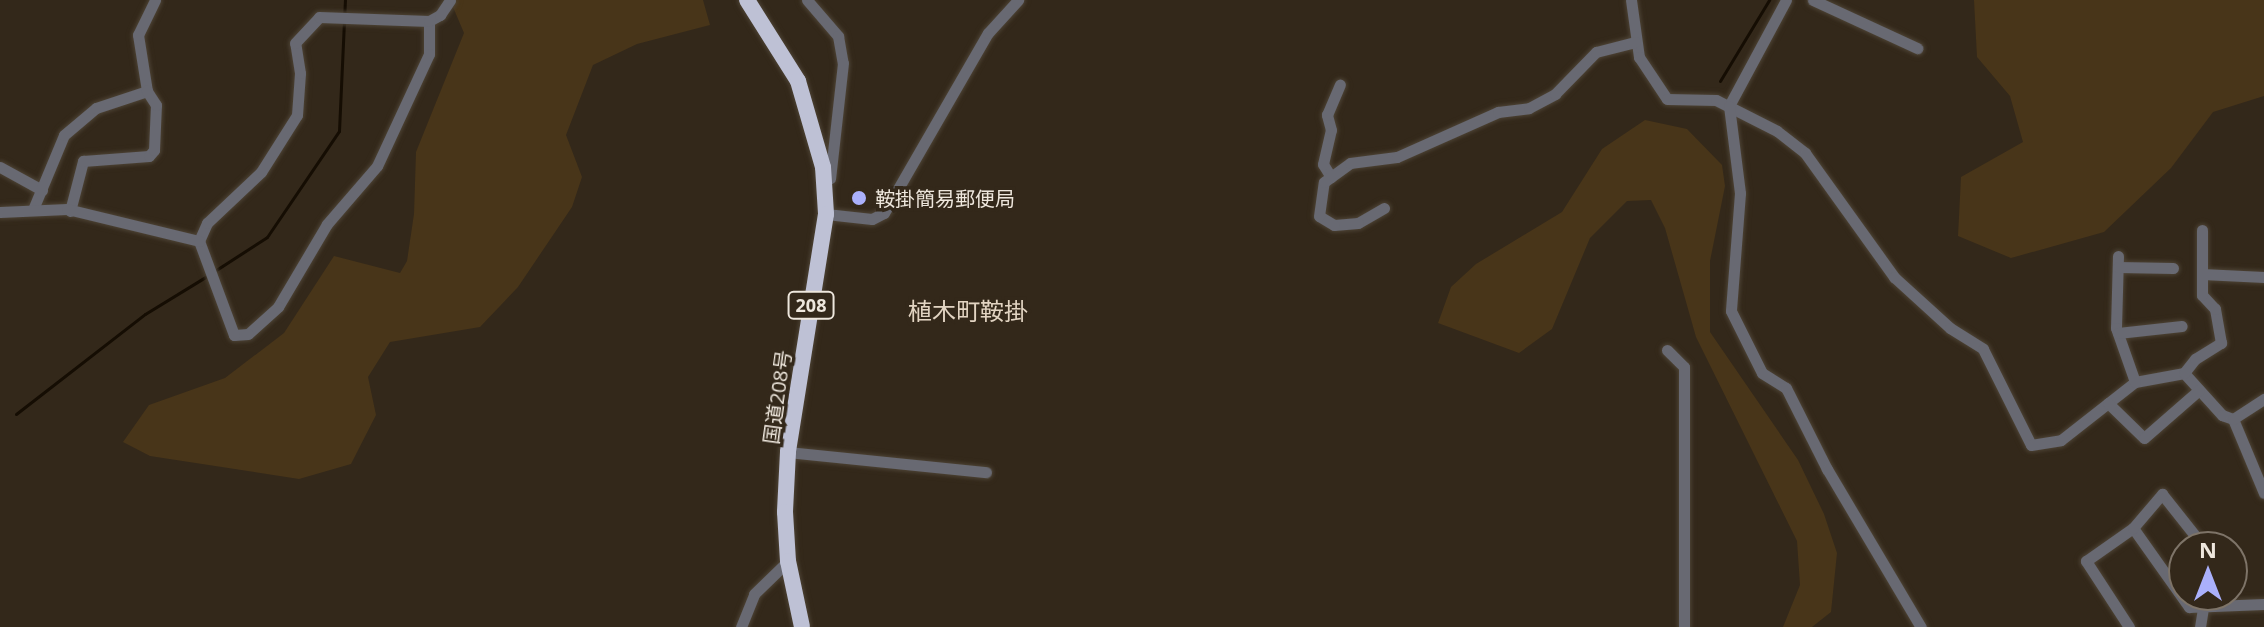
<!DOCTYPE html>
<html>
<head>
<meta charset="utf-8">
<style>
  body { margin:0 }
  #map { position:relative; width:2264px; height:627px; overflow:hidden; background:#33281a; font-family:"Open Sans","Noto Sans JP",sans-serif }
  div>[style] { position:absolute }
  .green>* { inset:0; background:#483519 }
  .stream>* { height:3px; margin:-1.5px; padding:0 1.5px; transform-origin:1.5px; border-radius:1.5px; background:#150d03 }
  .roads { filter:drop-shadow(0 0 2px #4d4335) drop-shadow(0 0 2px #4d4335) }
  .minor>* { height:11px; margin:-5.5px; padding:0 5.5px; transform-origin:5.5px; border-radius:5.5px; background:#686972 }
  .highway>* { height:16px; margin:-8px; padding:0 8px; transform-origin:8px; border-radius:8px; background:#bec1d5 }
  .dots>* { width:22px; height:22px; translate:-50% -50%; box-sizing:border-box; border:4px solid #33281a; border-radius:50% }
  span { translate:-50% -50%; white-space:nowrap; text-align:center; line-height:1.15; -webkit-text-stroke:7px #33281a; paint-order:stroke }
  .shield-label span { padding:2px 6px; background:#33281a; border:2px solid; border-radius:6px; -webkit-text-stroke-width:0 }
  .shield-label { font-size:18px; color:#eee7dd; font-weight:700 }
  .poi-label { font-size:20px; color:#eee7dd }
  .left { translate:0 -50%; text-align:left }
  .street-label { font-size:20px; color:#eee7dd }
  .quarter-label { font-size:24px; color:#e2d4c2 }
  .north { position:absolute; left:2168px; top:531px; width:80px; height:80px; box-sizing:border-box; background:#33281a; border:2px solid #7e7468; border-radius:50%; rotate:0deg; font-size:22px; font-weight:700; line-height:32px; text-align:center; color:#eee7dd }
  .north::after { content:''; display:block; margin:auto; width:28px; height:36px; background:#aab0fb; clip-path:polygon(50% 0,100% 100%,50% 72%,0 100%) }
</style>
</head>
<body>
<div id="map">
  <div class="green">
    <i style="clip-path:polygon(450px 0,703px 0,710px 25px,637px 44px,593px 65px,566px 135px,582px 177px,572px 207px,518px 287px,480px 327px,390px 342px,368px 377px,376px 415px,351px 464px,299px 479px,150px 456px,123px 442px,149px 405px,225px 378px,284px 333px,334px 256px,400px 273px,407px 261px,414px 214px,416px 152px,464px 33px)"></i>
    <i style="clip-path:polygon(1974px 0,2264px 0,2264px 96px,2213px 112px,2171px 168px,2104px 232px,2011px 258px,1958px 236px,1961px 177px,2023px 142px,2010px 96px,1977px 57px)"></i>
    <i style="clip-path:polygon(1645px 120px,1687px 129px,1722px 165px,1725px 186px,1710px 261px,1710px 332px,1798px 460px,1824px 514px,1837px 553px,1831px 612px,1812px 627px,1783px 627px,1800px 585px,1797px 541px,1696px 337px,1665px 228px,1651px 200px,1627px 201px,1590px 238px,1552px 329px,1519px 353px,1438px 323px,1451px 287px,1476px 264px,1562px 212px,1602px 149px)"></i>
  </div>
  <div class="stream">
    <i style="left:1720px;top:81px;width:95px;rotate:-58.8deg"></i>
    <i style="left:213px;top:272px;width:64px;rotate:-32.9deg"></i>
    <i style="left:267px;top:237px;width:128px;rotate:-55.8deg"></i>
    <i style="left:339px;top:131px;width:131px;rotate:-87.4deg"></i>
    <i style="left:16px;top:414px;width:163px;rotate:-37.8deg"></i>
    <i style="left:145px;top:314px;width:73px;rotate:-31.5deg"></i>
  </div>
  <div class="roads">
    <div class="minor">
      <i style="left:807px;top:0;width:48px;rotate:49.3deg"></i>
      <i style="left:838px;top:36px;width:27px;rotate:80deg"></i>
      <i style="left:843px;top:63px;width:116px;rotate:96.4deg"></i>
      <i style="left:1631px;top:0;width:58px;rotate:82deg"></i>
      <i style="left:1639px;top:57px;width:50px;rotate:56.3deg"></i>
      <i style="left:1667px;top:99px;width:49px;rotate:1.2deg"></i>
      <i style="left:1716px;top:100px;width:68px;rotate:26.9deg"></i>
      <i style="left:1777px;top:131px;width:36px;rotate:38deg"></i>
      <i style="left:1805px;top:153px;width:153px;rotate:54.3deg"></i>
      <i style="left:1894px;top:277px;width:76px;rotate:42.3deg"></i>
      <i style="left:1950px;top:328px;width:39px;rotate:32deg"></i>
      <i style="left:1983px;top:349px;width:107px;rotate:63.4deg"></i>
      <i style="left:2031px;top:445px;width:30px;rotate:-9deg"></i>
      <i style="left:2061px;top:440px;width:94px;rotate:-38.1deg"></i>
      <i style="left:2135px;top:382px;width:50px;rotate:-10.4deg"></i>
      <i style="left:2184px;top:373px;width:57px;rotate:47.9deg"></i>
      <i style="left:2222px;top:415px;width:12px;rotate:20deg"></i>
      <i style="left:2233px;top:419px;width:80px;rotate:67.3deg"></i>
      <i style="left:1786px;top:0;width:120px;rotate:118.3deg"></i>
      <i style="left:1729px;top:106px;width:88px;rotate:82.8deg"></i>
      <i style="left:1740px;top:193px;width:118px;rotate:94.4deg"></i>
      <i style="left:1731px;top:311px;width:69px;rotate:63.4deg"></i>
      <i style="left:1762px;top:373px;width:28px;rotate:32deg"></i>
      <i style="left:1786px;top:388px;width:91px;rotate:63.2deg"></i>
      <i style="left:1827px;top:469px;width:184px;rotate:59.3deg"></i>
      <i style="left:1813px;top:0;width:115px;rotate:24.8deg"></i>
      <i style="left:429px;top:21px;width:33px;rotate:90deg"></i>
      <i style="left:429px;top:54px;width:123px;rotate:114.9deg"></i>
      <i style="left:377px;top:166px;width:77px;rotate:130.8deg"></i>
      <i style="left:327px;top:224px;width:96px;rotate:120.6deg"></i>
      <i style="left:278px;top:307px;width:40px;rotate:138deg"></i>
      <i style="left:248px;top:334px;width:14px;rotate:176deg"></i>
      <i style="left:234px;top:335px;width:100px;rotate:-110.4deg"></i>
      <i style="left:199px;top:241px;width:20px;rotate:-66deg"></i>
      <i style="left:207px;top:223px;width:74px;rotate:-43.4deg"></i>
      <i style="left:261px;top:172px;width:67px;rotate:-57.7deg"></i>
      <i style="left:297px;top:115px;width:42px;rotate:-85.9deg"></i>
      <i style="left:300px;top:73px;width:30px;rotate:-99deg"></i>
      <i style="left:295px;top:43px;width:35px;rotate:-47deg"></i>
      <i style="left:319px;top:17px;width:110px;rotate:2.1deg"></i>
      <i style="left:429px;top:21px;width:13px;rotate:-29deg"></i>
      <i style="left:440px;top:15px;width:18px;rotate:-56deg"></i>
      <i style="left:0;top:167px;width:48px;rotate:28.7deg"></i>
      <i style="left:1331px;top:177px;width:15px;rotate:-122deg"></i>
      <i style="left:1323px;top:164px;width:35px;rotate:-77deg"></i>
      <i style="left:1331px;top:130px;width:16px;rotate:-105deg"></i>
      <i style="left:1327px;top:115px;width:33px;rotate:-67deg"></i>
      <i style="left:34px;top:207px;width:78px;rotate:-67.4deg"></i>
      <i style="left:64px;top:135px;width:42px;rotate:-40.2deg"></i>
      <i style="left:96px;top:108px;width:54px;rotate:-18.4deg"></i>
      <i style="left:147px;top:91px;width:57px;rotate:-99.1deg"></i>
      <i style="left:138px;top:35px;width:39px;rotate:-64deg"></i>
      <i style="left:826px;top:207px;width:7px;rotate:90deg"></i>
      <i style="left:826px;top:214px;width:46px;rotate:6.2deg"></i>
      <i style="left:872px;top:219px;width:13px;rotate:-27deg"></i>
      <i style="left:884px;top:213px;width:208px;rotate:-60deg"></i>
      <i style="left:988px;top:33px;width:45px;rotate:-47.7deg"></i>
      <i style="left:1384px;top:208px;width:30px;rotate:150deg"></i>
      <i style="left:1358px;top:223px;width:24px;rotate:175deg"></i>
      <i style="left:1334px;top:225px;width:17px;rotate:-149deg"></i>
      <i style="left:1319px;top:216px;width:34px;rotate:-82deg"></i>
      <i style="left:1324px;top:182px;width:32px;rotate:-36deg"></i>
      <i style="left:1350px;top:163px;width:47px;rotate:-7.3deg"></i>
      <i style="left:1397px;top:157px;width:111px;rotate:-24deg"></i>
      <i style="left:1498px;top:112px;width:31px;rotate:-7deg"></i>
      <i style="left:1529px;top:108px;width:30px;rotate:-28deg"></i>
      <i style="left:1555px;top:94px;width:59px;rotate:-45.7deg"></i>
      <i style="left:1596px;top:52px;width:40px;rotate:-14.4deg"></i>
      <i style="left:70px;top:211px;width:52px;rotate:-75.4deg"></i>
      <i style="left:83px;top:161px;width:66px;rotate:-4.3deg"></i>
      <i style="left:149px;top:156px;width:8px;rotate:-50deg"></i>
      <i style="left:154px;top:150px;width:45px;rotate:-87.5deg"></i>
      <i style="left:156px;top:105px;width:17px;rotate:-123deg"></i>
      <i style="left:0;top:212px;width:67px;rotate:-2.6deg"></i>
      <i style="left:67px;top:209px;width:136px;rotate:13.6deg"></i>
      <i style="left:2118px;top:256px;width:72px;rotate:91.6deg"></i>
      <i style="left:2116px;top:328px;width:57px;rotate:70.6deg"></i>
      <i style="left:2118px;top:267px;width:55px;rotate:1deg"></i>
      <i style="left:2202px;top:274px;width:62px;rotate:2.8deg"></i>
      <i style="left:2118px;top:333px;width:64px;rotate:-6.2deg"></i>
      <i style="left:1667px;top:350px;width:24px;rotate:45deg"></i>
      <i style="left:1684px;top:367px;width:260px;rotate:90deg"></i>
      <i style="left:2184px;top:373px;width:18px;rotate:-52deg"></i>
      <i style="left:2195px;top:359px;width:31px;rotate:-32deg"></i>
      <i style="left:2221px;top:343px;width:35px;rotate:-100deg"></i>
      <i style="left:2215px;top:309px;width:19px;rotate:-133deg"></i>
      <i style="left:2202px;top:295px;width:65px;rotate:-90deg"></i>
      <i style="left:2108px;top:403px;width:50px;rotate:44.2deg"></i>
      <i style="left:2144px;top:438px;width:73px;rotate:-41.1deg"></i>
      <i style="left:2233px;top:419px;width:37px;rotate:-33deg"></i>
      <i style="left:788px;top:452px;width:199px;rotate:5.8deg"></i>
      <i style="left:2133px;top:528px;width:97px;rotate:54.7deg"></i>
      <i style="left:2189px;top:607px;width:75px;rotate:-2.3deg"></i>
      <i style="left:741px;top:627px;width:35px;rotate:-68deg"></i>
      <i style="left:754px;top:594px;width:47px;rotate:-44.1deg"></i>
      <i style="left:2129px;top:627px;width:79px;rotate:-123.1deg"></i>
      <i style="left:2086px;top:561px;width:57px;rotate:-35.1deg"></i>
      <i style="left:2133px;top:528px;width:45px;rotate:-49.5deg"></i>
      <i style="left:2162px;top:494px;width:68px;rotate:51.6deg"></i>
      <i style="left:2200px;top:627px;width:32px;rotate:-81deg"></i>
    </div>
    <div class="highway">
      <i style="left:747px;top:0;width:96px;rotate:57.8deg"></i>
      <i style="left:798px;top:81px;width:90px;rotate:73.8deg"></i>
      <i style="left:823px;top:167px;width:47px;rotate:86.3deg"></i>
      <i style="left:826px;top:214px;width:241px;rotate:99.1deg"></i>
      <i style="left:788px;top:452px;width:60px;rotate:92.9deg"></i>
      <i style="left:785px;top:512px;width:49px;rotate:86.5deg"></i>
      <i style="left:788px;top:561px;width:67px;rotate:78deg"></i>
    </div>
  </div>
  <div class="dots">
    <i style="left:859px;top:198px;background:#aab0fb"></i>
  </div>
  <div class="shield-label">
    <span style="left:811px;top:305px">208</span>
  </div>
  <div class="poi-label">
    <span class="left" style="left:875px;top:198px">鞍掛簡易郵便局</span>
  </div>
  <div class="street-label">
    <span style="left:777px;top:397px;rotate:-82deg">国道208号</span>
  </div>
  <div class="quarter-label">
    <span style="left:968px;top:311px">植木町鞍掛</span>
  </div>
  <div class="north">N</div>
</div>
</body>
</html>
